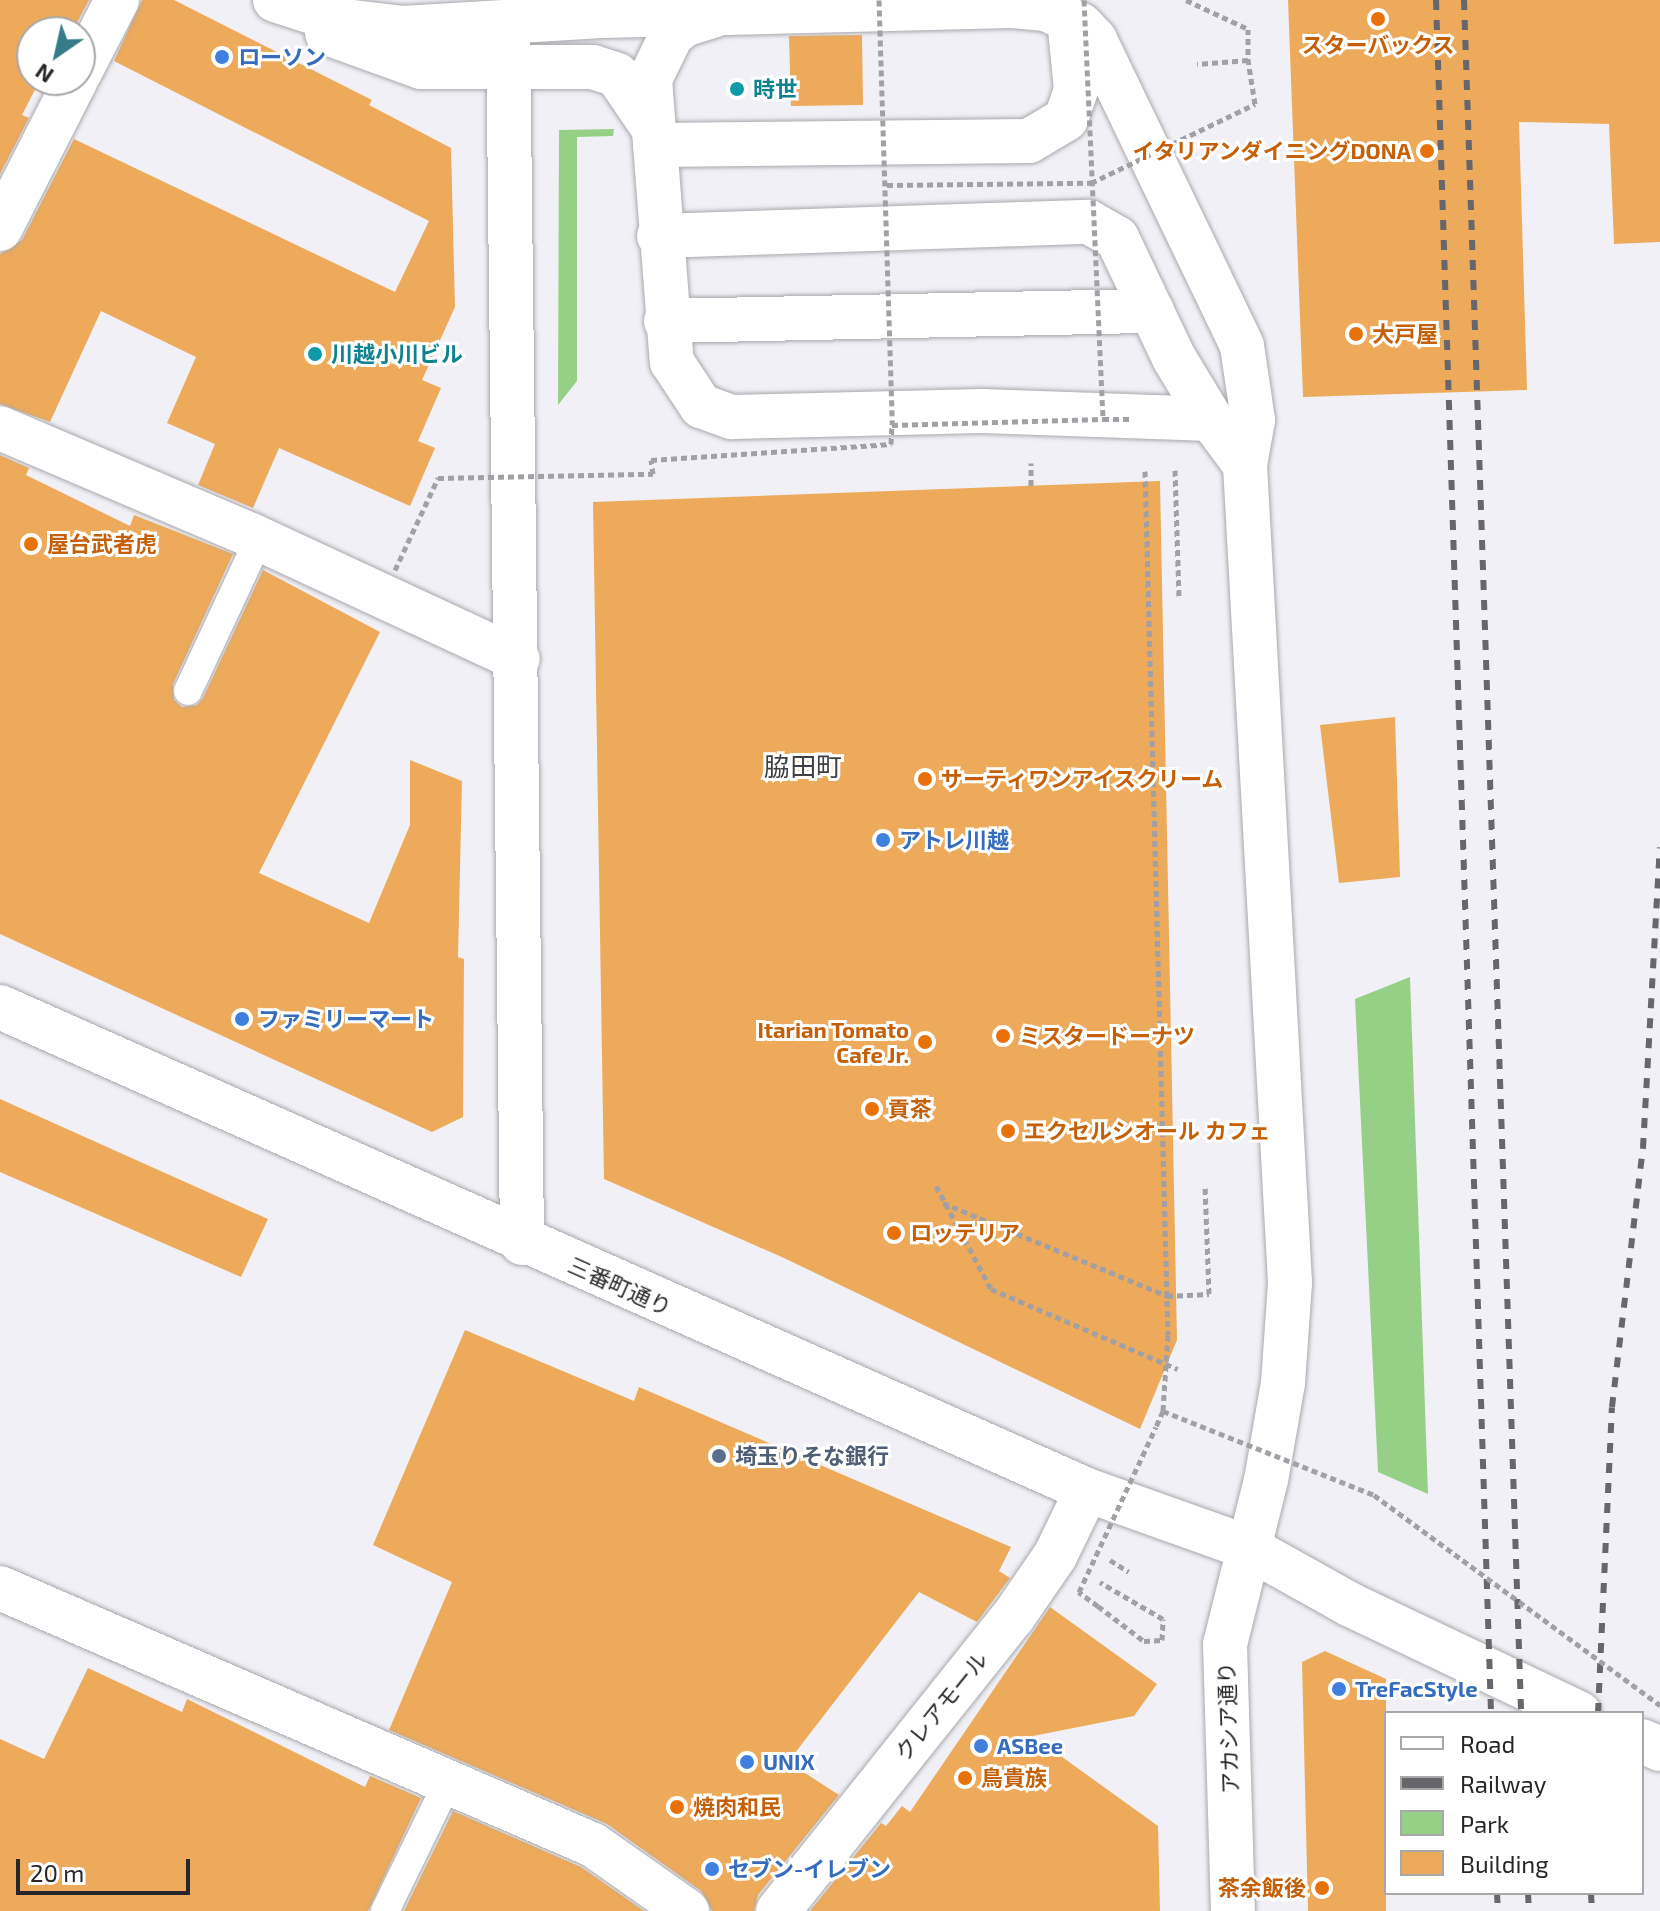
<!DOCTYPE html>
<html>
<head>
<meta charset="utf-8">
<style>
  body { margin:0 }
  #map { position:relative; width:1660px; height:1911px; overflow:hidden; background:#f0f0f6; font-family:"Exo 2","Noto Sans JP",sans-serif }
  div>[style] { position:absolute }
  .green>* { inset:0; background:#96d087 }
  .building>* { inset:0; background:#edaa5a }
  .path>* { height:5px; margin-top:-2.5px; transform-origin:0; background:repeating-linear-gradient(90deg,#a1a0a5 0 6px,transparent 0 10px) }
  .roads { filter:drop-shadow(0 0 2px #a8a8ad) drop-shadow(0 0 2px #a8a8ad) }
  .service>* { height:28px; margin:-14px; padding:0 14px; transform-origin:14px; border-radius:14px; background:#fff }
  .minor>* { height:44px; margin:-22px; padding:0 22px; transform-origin:22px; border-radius:22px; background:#fff }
  .tertiary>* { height:44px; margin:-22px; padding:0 22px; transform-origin:22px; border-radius:22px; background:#fff }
  .rail>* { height:6px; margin-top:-3px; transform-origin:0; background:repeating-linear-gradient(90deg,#67666a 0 10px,transparent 0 20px) }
  .path-bridge>* { height:5px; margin-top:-2.5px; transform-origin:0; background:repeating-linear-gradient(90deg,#a1a0a5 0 6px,transparent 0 10px) }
  .dots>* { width:22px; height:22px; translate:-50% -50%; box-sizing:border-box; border:4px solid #fff; border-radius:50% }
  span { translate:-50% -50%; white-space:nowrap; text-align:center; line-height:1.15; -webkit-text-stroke:6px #fff; paint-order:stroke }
  .food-label { font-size:22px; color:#c56008; font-weight:700 }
  .right { translate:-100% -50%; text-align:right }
  .left { translate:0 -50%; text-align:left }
  .shop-label { font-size:22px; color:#366cbe; font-weight:700 }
  .culture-label { font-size:22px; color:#0d838f; font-weight:700 }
  .street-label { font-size:22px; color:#262528 }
  .service-label { font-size:22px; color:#4e5e75; font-weight:700 }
  .quarter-label { font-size:26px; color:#3f3f43 }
  .legend { position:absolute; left:1384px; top:1711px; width:260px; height:184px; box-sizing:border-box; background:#fff; border:2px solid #a8a8a9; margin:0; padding:10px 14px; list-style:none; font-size:24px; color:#262528 }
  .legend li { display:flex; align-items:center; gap:16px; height:40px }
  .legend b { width:40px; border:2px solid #a8a8a9 }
  .north { position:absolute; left:16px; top:16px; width:80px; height:80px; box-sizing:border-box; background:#fff; border:2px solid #a8a8a9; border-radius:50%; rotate:214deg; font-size:22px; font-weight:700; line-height:32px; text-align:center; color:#262528 }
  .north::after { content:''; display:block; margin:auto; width:28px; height:36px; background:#367b88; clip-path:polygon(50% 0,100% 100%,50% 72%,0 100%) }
  .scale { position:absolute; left:16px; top:1859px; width:174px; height:36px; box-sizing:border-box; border:4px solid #262528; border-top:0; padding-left:10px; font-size:24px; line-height:28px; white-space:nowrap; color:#262528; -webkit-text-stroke:6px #fff; paint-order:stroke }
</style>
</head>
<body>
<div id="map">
  <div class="green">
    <i style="clip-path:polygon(614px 129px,613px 136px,577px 137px,577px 381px,558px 405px,559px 130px)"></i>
    <i style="clip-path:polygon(1410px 977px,1428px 1494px,1378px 1472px,1355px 999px)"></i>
  </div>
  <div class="building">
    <i style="clip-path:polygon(0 0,89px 0,72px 32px,32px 32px,32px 80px,40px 80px,22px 115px,29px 118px,0 174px)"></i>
    <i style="clip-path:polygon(142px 0,174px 0,372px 100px,369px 105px,451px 148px,455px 307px,422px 380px,441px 388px,418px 441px,435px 448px,410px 506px,279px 448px,253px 508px,198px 485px,215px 444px,167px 423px,196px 357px,101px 311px,50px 422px,0 404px,0 254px,22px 240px,74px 139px,395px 292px,429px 221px,114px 61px)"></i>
    <i style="clip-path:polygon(1288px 0,1660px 0,1660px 242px,1614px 244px,1609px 124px,1519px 122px,1527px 390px,1303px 397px)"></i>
    <i style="clip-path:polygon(862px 35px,863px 105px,791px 106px,789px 36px)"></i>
    <i style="clip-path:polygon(0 455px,29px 468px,26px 475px,130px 526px,134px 515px,233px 554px,173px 684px,174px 700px,182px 707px,197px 705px,203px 698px,263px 570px,380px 632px,259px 873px,369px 923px,410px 825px,410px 760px,462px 781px,458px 957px,464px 959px,463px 1117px,432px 1132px,0 934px)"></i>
    <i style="clip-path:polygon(1160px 481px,1177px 1340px,1140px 1429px,784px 1258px,604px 1179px,593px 502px)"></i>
    <i style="clip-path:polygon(1395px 717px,1400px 877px,1339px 883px,1320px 725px)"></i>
    <i style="clip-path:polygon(0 1099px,268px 1219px,241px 1277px,0 1172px)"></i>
    <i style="clip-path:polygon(465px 1330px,634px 1401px,639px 1387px,1011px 1547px,999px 1571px,1010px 1578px,977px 1622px,919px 1592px,788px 1762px,839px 1795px,758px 1895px,754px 1911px,712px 1911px,701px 1891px,607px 1824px,389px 1730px,452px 1582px,373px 1545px)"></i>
    <i style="clip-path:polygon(1050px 1607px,1157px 1684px,1134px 1716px,1033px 1736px,1158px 1826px,1160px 1911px,810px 1911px,881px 1823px,886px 1826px,902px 1806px,910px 1812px)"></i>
    <i style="clip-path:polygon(1325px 1651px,1386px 1679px,1386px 1911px,1308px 1911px,1302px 1662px)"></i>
    <i style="clip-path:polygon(88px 1668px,182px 1712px,187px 1699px,365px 1787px,370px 1776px,421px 1798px,368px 1911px,0 1911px,0 1739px,44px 1759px)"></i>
    <i style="clip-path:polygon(453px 1811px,581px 1867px,644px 1911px,404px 1911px)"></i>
  </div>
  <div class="path">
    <i style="left:1186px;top:0;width:68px;rotate:25.1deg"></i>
    <i style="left:1248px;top:29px;width:31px;rotate:90deg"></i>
    <i style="left:1248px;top:60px;width:51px;rotate:175.5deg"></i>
    <i style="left:1175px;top:470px;width:127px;rotate:88.2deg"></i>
    <i style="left:1145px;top:471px;width:864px;rotate:88.48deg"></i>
    <i style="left:1168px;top:1335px;width:76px;rotate:93.8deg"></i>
    <i style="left:1163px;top:1411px;width:17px;rotate:114deg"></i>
    <i style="left:1031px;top:486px;width:23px;rotate:-90deg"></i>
    <i style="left:936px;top:1186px;width:117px;rotate:61.9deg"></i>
    <i style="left:991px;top:1289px;width:203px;rotate:23.2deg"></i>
    <i style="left:943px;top:1203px;width:243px;rotate:22.5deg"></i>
    <i style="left:1167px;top:1296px;width:42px;rotate:-2.7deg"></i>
    <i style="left:1209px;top:1294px;width:107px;rotate:-92.1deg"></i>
    <i style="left:1110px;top:1560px;width:22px;rotate:32deg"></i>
    <i style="left:1098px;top:1606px;width:58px;rotate:37.3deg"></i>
    <i style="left:1144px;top:1641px;width:18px;rotate:-3deg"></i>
    <i style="left:1162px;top:1640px;width:21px;rotate:-87deg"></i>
    <i style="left:1163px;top:1619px;width:73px;rotate:-149.6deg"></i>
  </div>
  <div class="roads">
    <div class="service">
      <i style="left:188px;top:691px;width:168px;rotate:-65deg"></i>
      <i style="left:385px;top:1911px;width:144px;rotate:-64deg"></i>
    </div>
    <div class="minor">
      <i style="left:80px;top:72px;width:81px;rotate:-62.8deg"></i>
      <i style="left:655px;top:145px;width:374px;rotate:-0.6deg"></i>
      <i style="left:1029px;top:141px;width:43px;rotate:-30.7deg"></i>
      <i style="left:1066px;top:119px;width:31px;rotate:-71deg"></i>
      <i style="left:1076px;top:90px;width:71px;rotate:-95.6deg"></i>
      <i style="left:0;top:229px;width:167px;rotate:-63deg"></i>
      <i style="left:659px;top:236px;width:430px;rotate:-1.9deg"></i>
      <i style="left:1089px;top:222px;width:32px;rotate:30deg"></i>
      <i style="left:1117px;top:238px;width:133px;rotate:64.6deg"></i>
      <i style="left:1174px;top:358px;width:71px;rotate:58.8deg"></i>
      <i style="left:666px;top:321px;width:486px;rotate:-1.2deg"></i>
      <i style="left:0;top:428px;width:273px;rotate:23.1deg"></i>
      <i style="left:251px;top:535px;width:294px;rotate:24.9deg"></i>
      <i style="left:1247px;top:1547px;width:117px;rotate:29.2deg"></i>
      <i style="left:1349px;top:1604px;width:255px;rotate:25.4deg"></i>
      <i style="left:0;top:1588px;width:646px;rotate:23.43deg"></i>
      <i style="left:593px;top:1845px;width:115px;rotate:35.1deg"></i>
      <i style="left:1642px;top:1741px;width:20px;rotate:24deg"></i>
      <i style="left:778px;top:1911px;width:376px;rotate:-51.4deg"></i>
      <i style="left:1013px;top:1617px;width:74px;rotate:-55.5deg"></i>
      <i style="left:1055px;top:1556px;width:73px;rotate:-64.1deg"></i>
    </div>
    <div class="tertiary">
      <i style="left:275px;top:0;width:65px;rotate:17.9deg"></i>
      <i style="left:337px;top:20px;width:65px;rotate:7deg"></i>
      <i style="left:402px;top:28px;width:200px;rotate:-3.4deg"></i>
      <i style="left:602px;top:16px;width:410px;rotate:-1.4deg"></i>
      <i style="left:1012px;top:6px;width:34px;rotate:5deg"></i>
      <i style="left:1046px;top:9px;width:38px;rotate:25deg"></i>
      <i style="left:1081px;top:25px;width:21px;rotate:47deg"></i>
      <i style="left:1095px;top:40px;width:339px;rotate:64.3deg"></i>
      <i style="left:1242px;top:346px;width:75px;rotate:81.5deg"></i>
      <i style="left:1253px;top:420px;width:46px;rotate:100.1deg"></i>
      <i style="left:1245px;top:465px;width:819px;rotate:86.85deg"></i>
      <i style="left:1290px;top:1283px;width:100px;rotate:94deg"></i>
      <i style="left:1283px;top:1383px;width:98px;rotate:99.9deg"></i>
      <i style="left:1266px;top:1480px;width:169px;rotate:104deg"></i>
      <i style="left:1225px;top:1644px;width:267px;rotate:88.3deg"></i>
      <i style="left:715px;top:15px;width:33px;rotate:162deg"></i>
      <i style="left:684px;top:25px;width:17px;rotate:140deg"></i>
      <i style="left:671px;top:36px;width:48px;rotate:116deg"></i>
      <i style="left:650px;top:79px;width:284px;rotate:85.6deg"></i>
      <i style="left:672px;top:362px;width:53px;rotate:56.6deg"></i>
      <i style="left:701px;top:406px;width:33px;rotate:20deg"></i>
      <i style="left:732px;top:417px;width:250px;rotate:-1.4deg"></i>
      <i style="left:982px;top:411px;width:229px;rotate:2deg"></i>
      <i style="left:1211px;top:419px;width:57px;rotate:53.5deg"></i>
      <i style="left:508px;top:25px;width:1218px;rotate:89.34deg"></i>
      <i style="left:327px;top:33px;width:100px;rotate:19.9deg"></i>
      <i style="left:421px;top:67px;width:172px"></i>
      <i style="left:593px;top:67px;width:25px;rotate:18deg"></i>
      <i style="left:617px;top:75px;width:64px;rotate:55.8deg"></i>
      <i style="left:0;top:1007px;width:1189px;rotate:23.96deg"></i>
      <i style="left:1087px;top:1490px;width:170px;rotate:19.6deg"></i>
    </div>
  </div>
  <div class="rail">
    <i style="left:1436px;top:0;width:1714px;rotate:88.16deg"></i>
    <i style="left:1464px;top:0;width:1714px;rotate:88.09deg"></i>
    <i style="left:1598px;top:1713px;width:306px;rotate:-87.4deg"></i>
    <i style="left:1612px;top:1407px;width:261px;rotate:-83.2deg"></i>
    <i style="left:1643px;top:1148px;width:301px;rotate:-86.8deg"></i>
    <i style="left:1497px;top:1893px;width:18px;rotate:87deg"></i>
    <i style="left:1528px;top:1893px;width:18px;rotate:87deg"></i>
    <i style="left:1591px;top:1893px;width:18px;rotate:87deg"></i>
  </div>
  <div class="path-bridge">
    <i style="left:879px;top:0;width:425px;rotate:88.2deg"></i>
    <i style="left:1084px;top:0;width:419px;rotate:87.4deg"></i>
    <i style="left:1103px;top:419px;width:27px"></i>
    <i style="left:887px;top:185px;width:204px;rotate:-0.6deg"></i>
    <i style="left:1091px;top:183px;width:182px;rotate:-25.7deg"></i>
    <i style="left:1255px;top:104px;width:45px;rotate:-99deg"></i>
    <i style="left:395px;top:570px;width:102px;rotate:-64.9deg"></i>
    <i style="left:438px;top:478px;width:215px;rotate:-1.1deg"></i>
    <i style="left:653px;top:474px;width:14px;rotate:-98deg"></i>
    <i style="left:651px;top:460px;width:241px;rotate:-3.8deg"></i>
    <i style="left:891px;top:444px;width:19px;rotate:-87deg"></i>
    <i style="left:892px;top:425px;width:211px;rotate:-1.6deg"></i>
    <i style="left:1163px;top:1411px;width:227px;rotate:21.7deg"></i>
    <i style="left:1374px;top:1495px;width:355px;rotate:36.3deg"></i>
    <i style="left:1098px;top:1606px;width:24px;rotate:-144deg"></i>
    <i style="left:1079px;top:1592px;width:182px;rotate:-65deg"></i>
  </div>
  <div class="dots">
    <i style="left:1378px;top:19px;background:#e8710a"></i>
    <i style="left:222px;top:57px;background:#3f7fe0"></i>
    <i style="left:737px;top:89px;background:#0f9aa8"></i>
    <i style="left:1427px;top:151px;background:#e8710a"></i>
    <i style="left:1356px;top:334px;background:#e8710a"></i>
    <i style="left:315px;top:354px;background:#0f9aa8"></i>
    <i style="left:31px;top:544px;background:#e8710a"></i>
    <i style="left:925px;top:779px;background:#e8710a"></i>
    <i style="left:883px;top:840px;background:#3f7fe0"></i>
    <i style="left:242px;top:1019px;background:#3f7fe0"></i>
    <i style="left:1003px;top:1036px;background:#e8710a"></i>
    <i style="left:925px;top:1042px;background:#e8710a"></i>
    <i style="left:872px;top:1109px;background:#e8710a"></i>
    <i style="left:1008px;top:1131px;background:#e8710a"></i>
    <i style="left:894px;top:1233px;background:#e8710a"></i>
    <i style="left:719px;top:1456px;background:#5c6f8a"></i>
    <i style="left:1339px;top:1689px;background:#3f7fe0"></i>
    <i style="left:981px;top:1746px;background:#3f7fe0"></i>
    <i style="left:747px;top:1762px;background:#3f7fe0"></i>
    <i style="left:965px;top:1778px;background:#e8710a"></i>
    <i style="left:677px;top:1807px;background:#e8710a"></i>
    <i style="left:712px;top:1869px;background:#3f7fe0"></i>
    <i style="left:1322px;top:1888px;background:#e8710a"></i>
  </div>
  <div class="food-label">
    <span style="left:1378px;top:45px">スターバックス</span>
    <span class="right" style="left:1411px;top:151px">イタリアンダイニングDONA</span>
    <span class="left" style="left:1372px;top:334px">大戸屋</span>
    <span class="left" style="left:47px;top:544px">屋台武者虎</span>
    <span class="left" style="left:941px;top:779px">サーティワンアイスクリーム</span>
    <span class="right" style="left:909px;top:1042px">Itarian Tomato<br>Cafe Jr.</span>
    <span class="left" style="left:1019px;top:1036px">ミスタードーナツ</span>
    <span class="left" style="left:888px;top:1109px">貢茶</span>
    <span class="left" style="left:1024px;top:1131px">エクセルシオール カフェ</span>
    <span class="left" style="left:910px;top:1233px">ロッテリア</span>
    <span class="left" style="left:981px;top:1778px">鳥貴族</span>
    <span class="left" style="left:693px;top:1807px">焼肉和民</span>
    <span class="right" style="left:1306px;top:1888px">茶余飯後</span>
  </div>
  <div class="shop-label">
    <span class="left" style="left:238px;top:57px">ローソン</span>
    <span class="left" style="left:899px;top:840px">アトレ川越</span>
    <span class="left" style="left:258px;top:1019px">ファミリーマート</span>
    <span class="left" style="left:1355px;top:1689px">TreFacStyle</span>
    <span class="left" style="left:997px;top:1746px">ASBee</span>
    <span class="left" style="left:763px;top:1762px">UNIX</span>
    <span class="left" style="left:728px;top:1869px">セブン-イレブン</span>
  </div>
  <div class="culture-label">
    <span class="left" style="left:753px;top:89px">時世</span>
    <span class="left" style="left:331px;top:354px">川越小川ビル</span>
  </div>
  <div class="street-label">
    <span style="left:620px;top:1286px;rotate:24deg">三番町通り</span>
    <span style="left:941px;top:1706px;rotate:-51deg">クレアモール</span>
    <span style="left:1228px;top:1728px;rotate:-92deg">アカシア通り</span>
  </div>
  <div class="service-label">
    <span class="left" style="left:735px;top:1456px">埼玉りそな銀行</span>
  </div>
  <div class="quarter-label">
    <span style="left:803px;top:766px">脇田町</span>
  </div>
  <ul class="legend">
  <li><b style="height:10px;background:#fff"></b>Road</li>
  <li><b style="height:10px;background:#67666a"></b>Railway</li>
  <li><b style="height:22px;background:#96d087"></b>Park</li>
  <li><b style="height:22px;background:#edaa5a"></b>Building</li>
  </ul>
  <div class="north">N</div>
  <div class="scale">20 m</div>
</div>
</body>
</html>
